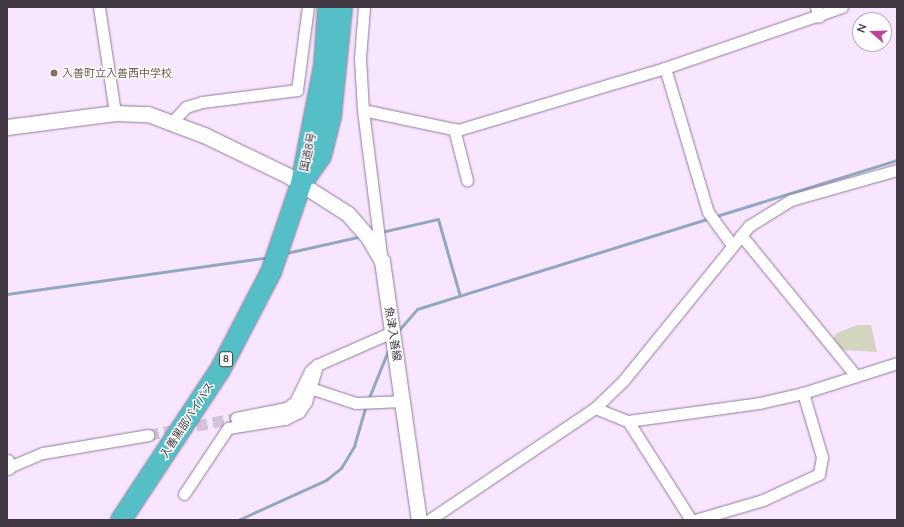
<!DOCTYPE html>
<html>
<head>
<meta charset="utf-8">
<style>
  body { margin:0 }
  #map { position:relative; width:904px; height:527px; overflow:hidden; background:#f8e5fe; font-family:Lato,"Noto Sans JP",sans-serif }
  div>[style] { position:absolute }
  .green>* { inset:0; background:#d3d5c1 }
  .stream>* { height:3px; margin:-1.5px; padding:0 1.5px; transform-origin:1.5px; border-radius:1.5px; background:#91a8c2 }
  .street-tunnel>* { height:11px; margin-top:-5.5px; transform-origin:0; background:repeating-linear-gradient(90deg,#d4c3d9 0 11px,transparent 0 16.5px) }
  .roads { filter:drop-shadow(0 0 1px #917c98) drop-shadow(0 0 1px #917c98) }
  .street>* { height:11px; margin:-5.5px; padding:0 5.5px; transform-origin:5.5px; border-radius:5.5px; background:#fff }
  .secondary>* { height:15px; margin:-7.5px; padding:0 7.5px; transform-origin:7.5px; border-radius:7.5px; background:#fff }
  .highway>* { height:20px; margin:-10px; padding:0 10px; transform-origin:10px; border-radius:10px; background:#54bfc7 }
  .dots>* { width:11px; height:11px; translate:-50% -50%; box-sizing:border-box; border:2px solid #fff; border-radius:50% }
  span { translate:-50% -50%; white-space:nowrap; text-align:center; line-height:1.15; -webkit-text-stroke:3px #fff; paint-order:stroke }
  .shield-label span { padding:1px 3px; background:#fff; border:1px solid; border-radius:3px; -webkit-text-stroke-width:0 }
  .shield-label { font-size:10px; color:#423945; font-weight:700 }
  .education-label { font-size:11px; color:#785e54 }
  .left { translate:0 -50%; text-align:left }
  .street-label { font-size:11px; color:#423945 }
  .frame { position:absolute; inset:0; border:8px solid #423945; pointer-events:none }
  .north { position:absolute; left:852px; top:12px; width:40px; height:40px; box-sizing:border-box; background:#fff; border:1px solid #b3b0b5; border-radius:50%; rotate:290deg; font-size:11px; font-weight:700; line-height:16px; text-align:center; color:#423945 }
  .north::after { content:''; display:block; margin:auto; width:14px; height:18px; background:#be4497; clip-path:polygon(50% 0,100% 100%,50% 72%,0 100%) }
</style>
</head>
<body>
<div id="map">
  <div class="green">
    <i style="clip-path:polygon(857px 325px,871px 325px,877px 352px,842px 350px,833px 339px,837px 333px)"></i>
  </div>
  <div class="stream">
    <i style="left:381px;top:232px;width:58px;rotate:-12.8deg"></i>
    <i style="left:438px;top:219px;width:80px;rotate:74.1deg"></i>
    <i style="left:286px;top:253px;width:78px;rotate:-12.6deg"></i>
    <i style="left:7px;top:294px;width:265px;rotate:-8deg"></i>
    <i style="left:398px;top:331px;width:29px;rotate:-49deg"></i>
    <i style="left:417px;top:309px;width:503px;rotate:-17.25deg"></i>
    <i style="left:368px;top:400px;width:56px;rotate:-68deg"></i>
    <i style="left:238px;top:520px;width:97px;rotate:-24.4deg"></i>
    <i style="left:326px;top:480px;width:19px;rotate:-39deg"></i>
    <i style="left:341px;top:468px;width:26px;rotate:-59deg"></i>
    <i style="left:354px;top:446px;width:43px;rotate:-73.7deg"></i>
  </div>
  <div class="street-tunnel">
    <i style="left:148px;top:435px;width:90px;rotate:-10.9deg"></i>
  </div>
  <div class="roads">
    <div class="street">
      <i style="left:99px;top:7px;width:107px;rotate:81.4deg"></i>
      <i style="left:364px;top:7px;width:51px;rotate:94.5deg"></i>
      <i style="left:360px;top:58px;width:52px;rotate:86.7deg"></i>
      <i style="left:363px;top:110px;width:146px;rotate:82.9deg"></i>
      <i style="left:816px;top:7px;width:10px;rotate:73deg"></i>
      <i style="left:665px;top:68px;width:150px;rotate:73.4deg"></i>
      <i style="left:708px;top:212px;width:41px;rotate:54deg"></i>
      <i style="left:363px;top:110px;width:97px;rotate:11.9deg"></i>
      <i style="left:458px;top:130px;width:216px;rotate:-16.7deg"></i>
      <i style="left:665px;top:68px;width:187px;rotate:-19deg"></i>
      <i style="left:172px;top:122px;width:21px;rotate:-47deg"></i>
      <i style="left:186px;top:107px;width:17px;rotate:-17deg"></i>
      <i style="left:202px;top:102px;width:96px;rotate:-7.2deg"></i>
      <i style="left:297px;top:90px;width:84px;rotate:-82.5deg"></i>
      <i style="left:454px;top:129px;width:53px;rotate:75.7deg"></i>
      <i style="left:741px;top:235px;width:182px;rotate:50.8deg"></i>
      <i style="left:310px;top:388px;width:48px;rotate:18.1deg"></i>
      <i style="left:356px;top:403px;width:48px;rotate:-2.4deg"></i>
      <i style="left:595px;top:408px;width:35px;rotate:22deg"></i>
      <i style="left:628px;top:421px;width:132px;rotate:-7.8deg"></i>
      <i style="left:759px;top:403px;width:45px;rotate:-12.8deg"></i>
      <i style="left:803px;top:393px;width:99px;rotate:-17.7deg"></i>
      <i style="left:236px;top:418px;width:51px;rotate:-11.3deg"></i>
      <i style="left:286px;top:408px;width:11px;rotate:-34deg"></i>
      <i style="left:295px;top:402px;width:34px;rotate:-64deg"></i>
      <i style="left:310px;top:371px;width:9px;rotate:-41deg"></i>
      <i style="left:317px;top:365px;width:82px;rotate:-23.7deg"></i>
      <i style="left:628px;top:421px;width:117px;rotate:57.5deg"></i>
      <i style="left:7px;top:468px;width:39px;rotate:-23deg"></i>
      <i style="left:43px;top:453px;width:107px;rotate:-9.7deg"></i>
      <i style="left:184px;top:494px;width:79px;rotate:-56.3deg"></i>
      <i style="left:228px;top:428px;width:58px;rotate:-9deg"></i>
      <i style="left:285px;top:419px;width:16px;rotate:-27deg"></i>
      <i style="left:299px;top:412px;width:12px;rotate:-55deg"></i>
      <i style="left:306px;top:402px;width:39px;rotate:-73deg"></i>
      <i style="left:429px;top:520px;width:200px;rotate:-34deg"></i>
      <i style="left:595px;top:408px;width:39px;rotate:-44deg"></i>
      <i style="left:623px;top:381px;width:200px;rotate:-50.9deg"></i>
      <i style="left:749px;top:226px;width:49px;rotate:-31.8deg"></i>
      <i style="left:791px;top:200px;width:110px;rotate:-15.8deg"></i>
      <i style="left:695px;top:520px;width:71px;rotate:-16.4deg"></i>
      <i style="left:763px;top:500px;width:62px;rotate:-24.9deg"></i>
      <i style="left:819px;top:474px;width:17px;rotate:-80deg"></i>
      <i style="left:822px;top:457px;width:67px;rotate:-106.5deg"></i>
    </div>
    <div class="secondary">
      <i style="left:7px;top:127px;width:109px;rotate:-7.4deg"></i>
      <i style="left:115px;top:113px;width:33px;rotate:2deg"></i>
      <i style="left:148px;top:114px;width:60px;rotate:20.6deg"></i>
      <i style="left:204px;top:135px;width:92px;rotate:25.7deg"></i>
      <i style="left:287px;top:175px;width:72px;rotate:32.6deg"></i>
      <i style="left:348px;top:214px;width:30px;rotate:49deg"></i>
      <i style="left:368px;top:237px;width:28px;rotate:60deg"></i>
      <i style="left:382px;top:261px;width:262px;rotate:81.9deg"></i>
      <i style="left:7px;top:462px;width:5px;rotate:79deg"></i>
    </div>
    <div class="highway">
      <i style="left:307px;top:176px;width:24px;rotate:-55deg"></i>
      <i style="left:321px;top:156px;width:41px;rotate:-76deg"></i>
      <i style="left:331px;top:116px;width:110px;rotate:-84.2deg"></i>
      <i style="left:121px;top:520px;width:180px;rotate:-56.6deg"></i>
      <i style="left:220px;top:370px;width:110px;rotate:-62.5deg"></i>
      <i style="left:271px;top:272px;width:93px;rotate:-71.2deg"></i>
      <i style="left:301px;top:184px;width:120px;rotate:-79deg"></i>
      <i style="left:324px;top:66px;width:59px;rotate:-86.1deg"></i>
    </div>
  </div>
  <div class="dots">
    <i style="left:54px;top:73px;background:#8d6e63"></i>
  </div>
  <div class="shield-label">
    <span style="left:226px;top:359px">8</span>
  </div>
  <div class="education-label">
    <span class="left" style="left:62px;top:73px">入善町立入善西中学校</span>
  </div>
  <div class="street-label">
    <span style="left:308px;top:152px;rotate:-78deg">国道8号</span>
    <span style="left:393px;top:334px;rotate:81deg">魚津入善線</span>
    <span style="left:187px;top:420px;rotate:-57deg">入善黒部バイパス</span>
  </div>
  <div class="frame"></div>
  <div class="north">N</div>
</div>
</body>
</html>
